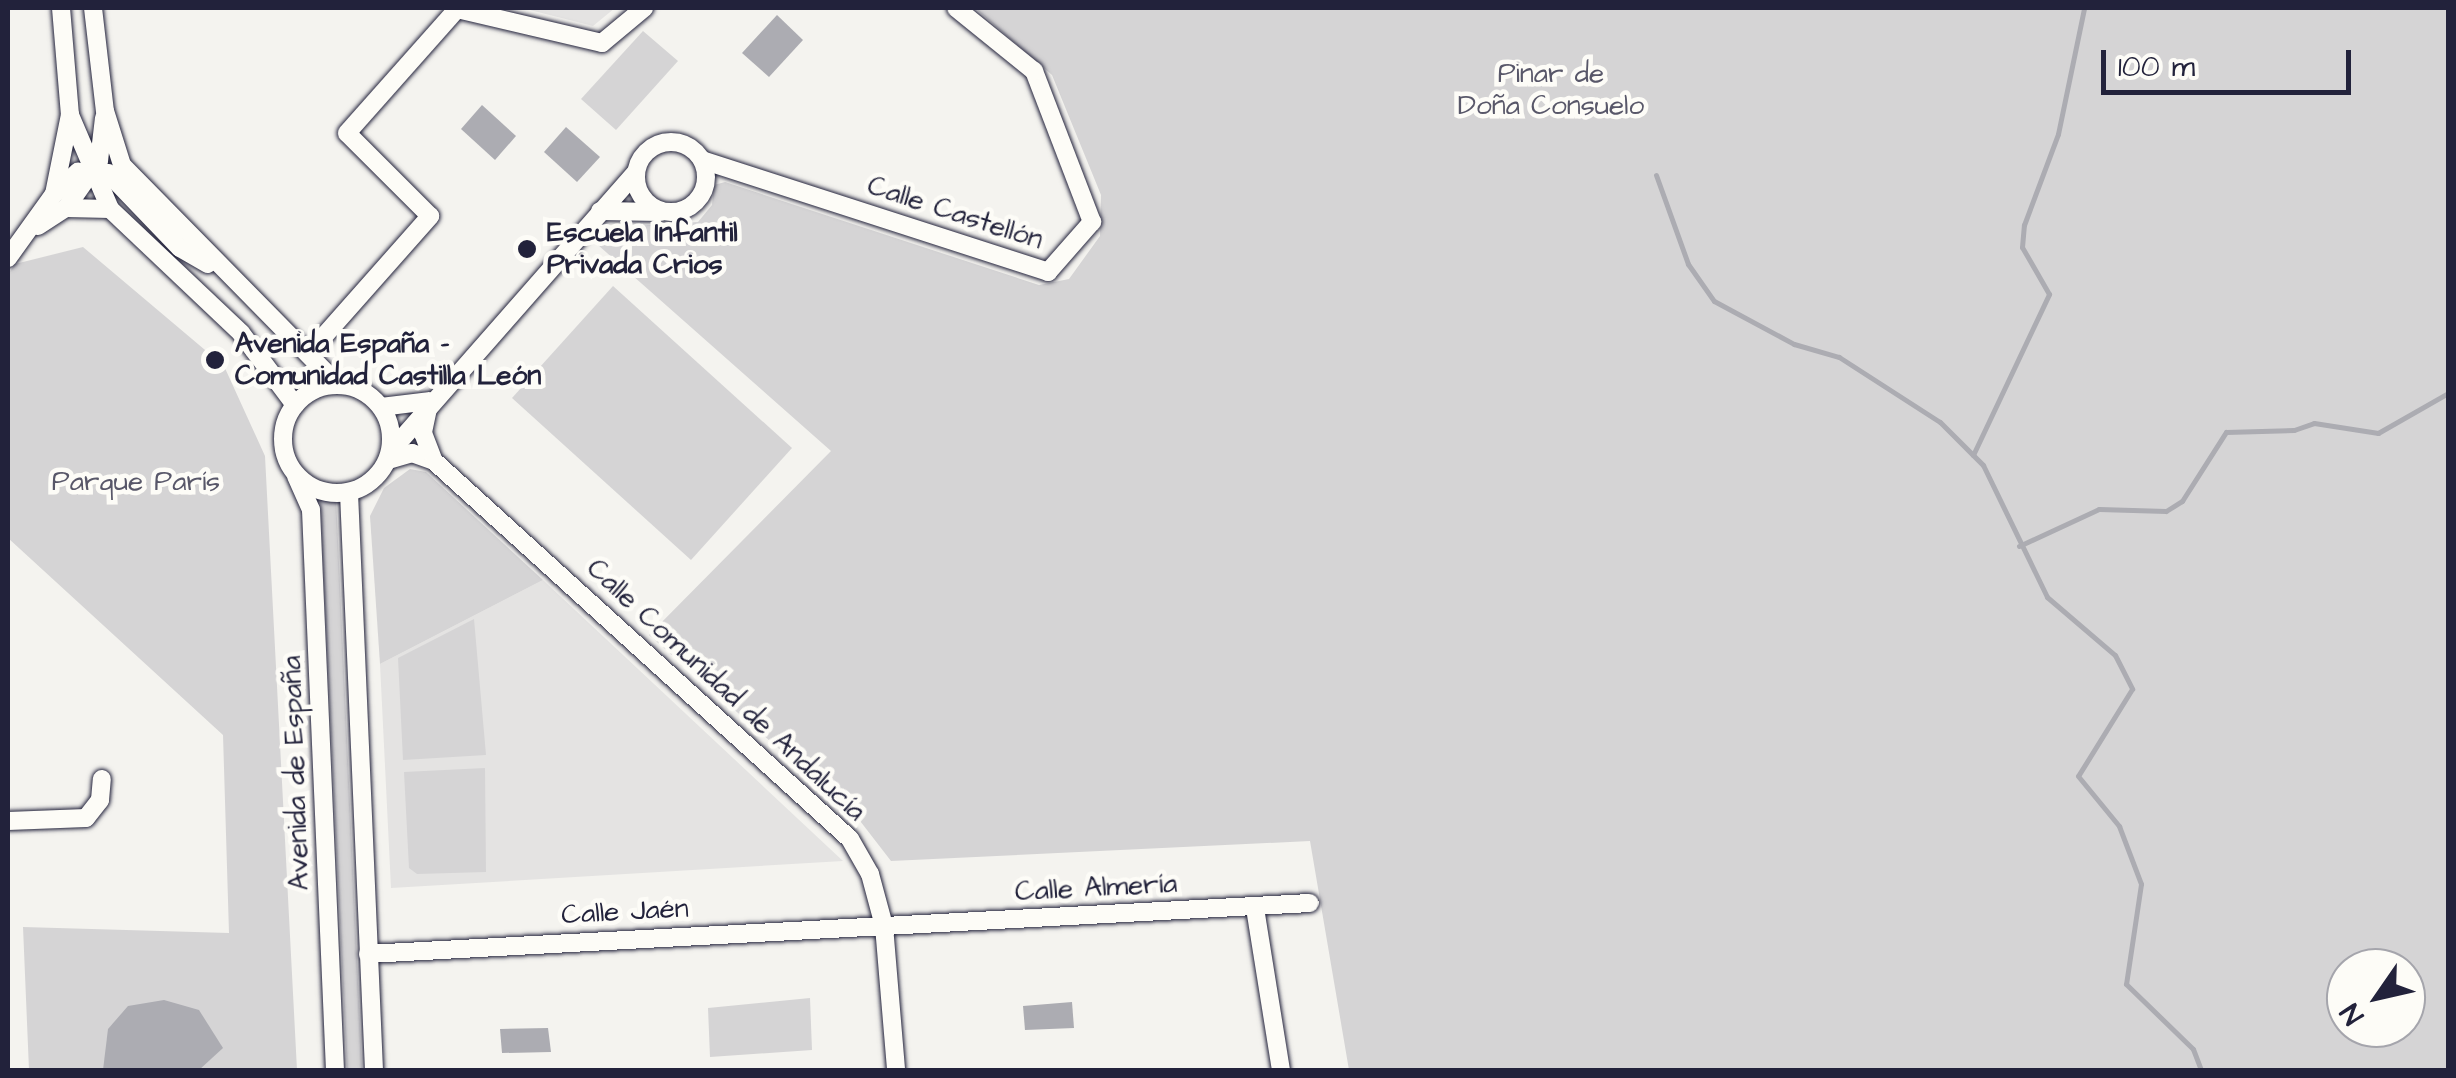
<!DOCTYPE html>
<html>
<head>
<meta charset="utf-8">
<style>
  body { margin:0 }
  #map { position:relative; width:2456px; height:1078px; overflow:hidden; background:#f4f3ef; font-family:"Architects Daughter",sans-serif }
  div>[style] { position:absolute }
  .built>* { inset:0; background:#e4e3e2 }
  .green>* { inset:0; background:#d5d4d5 }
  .water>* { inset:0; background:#acacb2 }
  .stream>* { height:5px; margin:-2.5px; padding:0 2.5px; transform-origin:2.5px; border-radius:2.5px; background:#acacb2 }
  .roads { filter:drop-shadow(0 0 2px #22223b) drop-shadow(0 0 2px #22223b) }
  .street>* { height:18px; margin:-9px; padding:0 9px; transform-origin:9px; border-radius:9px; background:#fdfcf7 }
  .street>.ring { margin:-9px; padding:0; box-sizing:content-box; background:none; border:18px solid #fdfcf7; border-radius:50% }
  .dots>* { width:28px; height:28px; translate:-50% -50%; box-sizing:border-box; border:5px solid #fdfcf7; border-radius:50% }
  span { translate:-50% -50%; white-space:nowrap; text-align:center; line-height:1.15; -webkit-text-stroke:9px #fdfcf7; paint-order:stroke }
  .park-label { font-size:28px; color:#585769 }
  .street-label { font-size:28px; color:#22223b }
  .poi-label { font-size:28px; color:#22223b; font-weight:700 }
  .left { translate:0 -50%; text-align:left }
  .frame { position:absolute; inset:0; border:10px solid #22223b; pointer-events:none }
  .north { position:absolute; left:2326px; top:948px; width:100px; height:100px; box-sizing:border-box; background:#fdfcf7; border:2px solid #a5a5ac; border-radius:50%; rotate:236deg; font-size:28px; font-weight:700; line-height:40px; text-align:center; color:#22223b }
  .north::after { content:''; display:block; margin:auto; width:35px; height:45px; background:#22223b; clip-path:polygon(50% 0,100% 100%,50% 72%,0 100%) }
  .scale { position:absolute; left:2101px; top:50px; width:250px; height:45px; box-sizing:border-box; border:5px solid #22223b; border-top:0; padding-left:12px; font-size:30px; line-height:35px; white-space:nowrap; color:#22223b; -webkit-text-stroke:8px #fdfcf7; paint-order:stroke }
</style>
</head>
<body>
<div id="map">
  <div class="built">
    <i style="clip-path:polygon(522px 8px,615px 8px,593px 26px)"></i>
    <i style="clip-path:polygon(543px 580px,843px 861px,391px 888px,380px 664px)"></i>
  </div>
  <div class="green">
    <i style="clip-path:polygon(evenodd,975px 8px,2448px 8px,2448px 1070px,1349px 1070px,1310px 841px,891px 861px,857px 817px,649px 635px,831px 451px,598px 245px,618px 227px,698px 222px,712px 205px,714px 185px,725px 182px,1039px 285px,1069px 279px,1100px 236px,1101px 195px,1052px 75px,975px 8px,2346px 968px,2406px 968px,2406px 1028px,2346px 1028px,2346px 968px)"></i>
    <i style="clip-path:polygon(643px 31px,678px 61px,616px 130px,581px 99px)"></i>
    <i style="clip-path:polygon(83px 247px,224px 366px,265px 456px,297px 1070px,29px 1070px,23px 927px,229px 933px,223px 735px,8px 538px,8px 274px,15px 264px)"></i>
    <i style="clip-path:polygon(613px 286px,792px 448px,691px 560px,512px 398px)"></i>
    <i style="clip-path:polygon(410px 469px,426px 472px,543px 580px,380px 664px,370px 516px,384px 488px)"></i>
    <i style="clip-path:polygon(320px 497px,336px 497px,362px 1070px,347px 1070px)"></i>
    <i style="clip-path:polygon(474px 619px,486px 755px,403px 760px,398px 658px)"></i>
    <i style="clip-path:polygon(485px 768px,486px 872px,417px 874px,409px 868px,404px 772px)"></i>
    <i style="clip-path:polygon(810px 998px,812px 1050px,710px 1057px,708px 1008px)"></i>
  </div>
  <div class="water">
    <i style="clip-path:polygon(777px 15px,803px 40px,769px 77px,742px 53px)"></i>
    <i style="clip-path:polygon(482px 105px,516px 136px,495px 160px,461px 129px)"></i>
    <i style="clip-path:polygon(566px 127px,600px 157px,577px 182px,544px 152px)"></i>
    <i style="clip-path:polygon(164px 1000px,199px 1010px,223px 1048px,199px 1070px,103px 1070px,108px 1029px,128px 1006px)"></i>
    <i style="clip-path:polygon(1072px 1002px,1074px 1028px,1025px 1030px,1023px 1006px)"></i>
    <i style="clip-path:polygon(548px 1028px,551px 1052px,502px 1053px,500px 1029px)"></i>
  </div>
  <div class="stream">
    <i style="left:1656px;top:175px;width:95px;rotate:70.2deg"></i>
    <i style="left:1688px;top:264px;width:45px;rotate:54.9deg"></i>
    <i style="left:1714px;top:301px;width:91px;rotate:28.3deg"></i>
    <i style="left:1794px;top:344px;width:47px;rotate:16.1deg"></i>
    <i style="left:1839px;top:357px;width:120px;rotate:32.8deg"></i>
    <i style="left:1940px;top:422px;width:61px;rotate:45deg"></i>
    <i style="left:1983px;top:465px;width:147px;rotate:64.1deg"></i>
    <i style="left:2047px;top:597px;width:89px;rotate:40.5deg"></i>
    <i style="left:2115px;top:655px;width:38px;rotate:63deg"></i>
    <i style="left:2132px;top:689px;width:102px;rotate:121.8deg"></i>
    <i style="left:2078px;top:776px;width:65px;rotate:50.6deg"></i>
    <i style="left:2119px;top:826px;width:62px;rotate:69.2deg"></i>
    <i style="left:2141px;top:884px;width:101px;rotate:98.5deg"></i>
    <i style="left:2126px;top:984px;width:93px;rotate:44.1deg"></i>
    <i style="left:2193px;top:1049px;width:22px;rotate:69deg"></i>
    <i style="left:1973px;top:455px;width:178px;rotate:-64.7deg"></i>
    <i style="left:2049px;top:294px;width:54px;rotate:-119.9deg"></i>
    <i style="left:2022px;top:247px;width:22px;rotate:-85deg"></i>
    <i style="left:2024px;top:225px;width:97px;rotate:-69.5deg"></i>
    <i style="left:2058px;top:134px;width:129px;rotate:-78.3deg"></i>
    <i style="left:2019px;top:546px;width:88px;rotate:-24.8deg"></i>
    <i style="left:2099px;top:509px;width:67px;rotate:1.7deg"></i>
    <i style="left:2166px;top:511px;width:19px;rotate:-32deg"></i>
    <i style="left:2182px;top:501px;width:82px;rotate:-57.5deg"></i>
    <i style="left:2226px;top:432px;width:68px;rotate:-1.7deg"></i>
    <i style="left:2294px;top:430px;width:21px;rotate:-19deg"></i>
    <i style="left:2314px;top:423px;width:65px;rotate:8.9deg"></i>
    <i style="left:2378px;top:433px;width:81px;rotate:-29.7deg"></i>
  </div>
  <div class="roads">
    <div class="street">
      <i style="left:61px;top:8px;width:107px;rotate:85.2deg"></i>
      <i style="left:70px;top:115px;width:102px;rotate:66.9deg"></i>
      <i style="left:110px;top:209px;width:180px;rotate:43.4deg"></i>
      <i style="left:241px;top:333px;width:90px;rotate:53.1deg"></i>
      <i style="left:93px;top:8px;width:104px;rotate:83.4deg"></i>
      <i style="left:105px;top:111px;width:57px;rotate:72.5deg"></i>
      <i style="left:122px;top:165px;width:308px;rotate:45.5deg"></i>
      <i class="ring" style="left:636px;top:142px;width:52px;height:52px"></i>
      <i style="left:702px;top:160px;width:364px;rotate:17.9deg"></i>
      <i style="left:1048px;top:272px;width:67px;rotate:-48.7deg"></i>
      <i style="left:1092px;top:222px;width:162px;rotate:-111deg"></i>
      <i style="left:1034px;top:71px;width:100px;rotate:-141.1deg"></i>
      <i style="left:54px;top:194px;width:33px;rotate:-43deg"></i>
      <i style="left:78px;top:172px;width:30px;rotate:2deg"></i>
      <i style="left:108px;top:173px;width:104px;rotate:46.2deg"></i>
      <i style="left:180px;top:248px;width:32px;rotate:30deg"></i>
      <i style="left:66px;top:208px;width:44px;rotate:1.3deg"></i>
      <i style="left:600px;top:211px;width:60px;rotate:1deg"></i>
      <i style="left:38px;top:226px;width:33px;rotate:-33deg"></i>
      <i style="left:66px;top:208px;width:57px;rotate:-54.9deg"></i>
      <i style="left:99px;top:161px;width:43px;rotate:-83.4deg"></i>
      <i style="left:8px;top:258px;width:79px;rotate:-54.3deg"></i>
      <i style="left:54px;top:194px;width:81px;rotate:-78.6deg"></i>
      <i style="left:309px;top:353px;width:183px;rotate:-48.5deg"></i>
      <i style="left:430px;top:216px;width:117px;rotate:-135deg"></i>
      <i style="left:347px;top:133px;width:166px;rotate:-48.4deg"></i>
      <i style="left:457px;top:9px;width:149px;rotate:13.2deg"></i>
      <i style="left:602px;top:43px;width:55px;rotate:-39.8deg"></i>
      <i class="ring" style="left:283px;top:385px;width:90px;height:90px"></i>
      <i style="left:429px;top:404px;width:30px;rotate:102deg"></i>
      <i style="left:423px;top:433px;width:30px;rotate:69deg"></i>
      <i style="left:381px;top:407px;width:48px;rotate:-7.1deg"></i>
      <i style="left:391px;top:451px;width:370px;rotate:-48.7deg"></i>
      <i style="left:388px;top:460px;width:25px;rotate:-16deg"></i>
      <i style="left:412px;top:453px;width:23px;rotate:20deg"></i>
      <i style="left:434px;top:461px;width:562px;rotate:42.26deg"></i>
      <i style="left:850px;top:839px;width:40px;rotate:60.3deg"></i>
      <i style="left:870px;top:874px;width:54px;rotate:74.9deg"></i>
      <i style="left:884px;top:926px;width:144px;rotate:85.2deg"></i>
      <i style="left:296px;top:476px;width:37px;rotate:66deg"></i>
      <i style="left:311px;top:510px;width:561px;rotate:87.55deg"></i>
      <i style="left:349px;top:493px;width:578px;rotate:87.52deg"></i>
      <i style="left:8px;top:821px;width:78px;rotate:-2.2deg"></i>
      <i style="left:86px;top:818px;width:23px;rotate:-52deg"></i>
      <i style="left:100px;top:800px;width:21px;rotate:-85deg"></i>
      <i style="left:1255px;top:908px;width:164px;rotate:80.9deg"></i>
      <i style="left:368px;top:954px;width:943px;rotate:-3.1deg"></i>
    </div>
  </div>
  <div class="dots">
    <i style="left:527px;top:249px;background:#22223b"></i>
    <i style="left:215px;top:360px;background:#22223b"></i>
  </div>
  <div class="park-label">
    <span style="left:1551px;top:90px">Pinar de<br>Doña Consuelo</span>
    <span style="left:136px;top:482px">Parque París</span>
  </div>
  <div class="street-label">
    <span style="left:955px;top:213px;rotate:18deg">Calle Castellón</span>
    <span style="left:726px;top:690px;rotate:43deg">Calle Comunidad de Andalucía</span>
    <span style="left:296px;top:773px;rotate:-92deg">Avenida de España</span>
    <span style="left:1096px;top:888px;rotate:-3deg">Calle Almería</span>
    <span style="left:625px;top:912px;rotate:-3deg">Calle Jaén</span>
  </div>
  <div class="poi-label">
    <span class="left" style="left:547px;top:249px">Escuela Infantil<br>Privada Crios</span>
    <span class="left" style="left:235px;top:360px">Avenida España -<br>Comunidad Castilla León</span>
  </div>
  <div class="frame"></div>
  <div class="north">N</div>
  <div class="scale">100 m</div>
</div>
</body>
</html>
